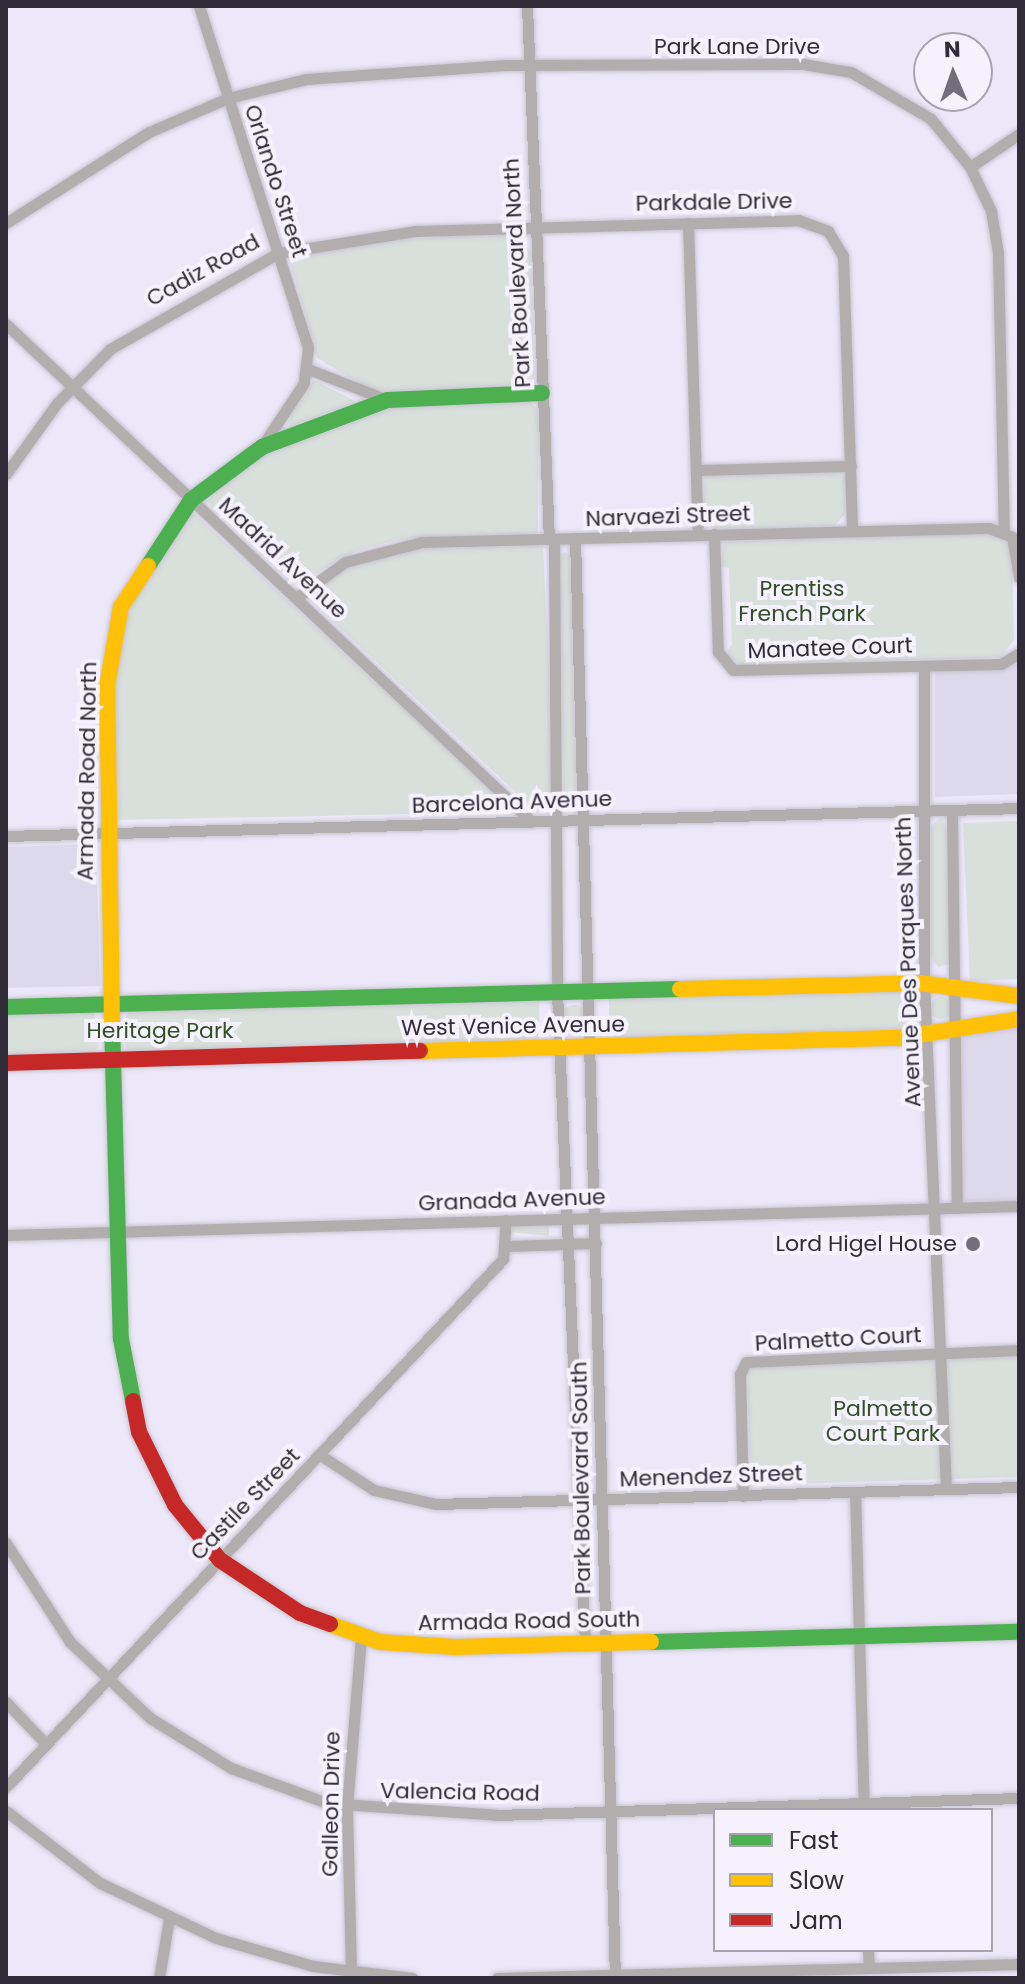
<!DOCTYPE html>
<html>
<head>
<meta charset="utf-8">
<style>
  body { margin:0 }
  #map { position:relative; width:1025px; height:1984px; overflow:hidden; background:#ede8f9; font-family:Poppins,sans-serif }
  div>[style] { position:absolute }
  .commercial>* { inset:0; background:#ddd9ec }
  .green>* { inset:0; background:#d9dfdb }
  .round { border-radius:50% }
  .roads { filter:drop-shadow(0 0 2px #c8c4d1) drop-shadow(0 0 2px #c8c4d1) }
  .street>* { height:11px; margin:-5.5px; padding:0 5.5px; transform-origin:5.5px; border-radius:5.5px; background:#b2aead }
  .fast>* { height:16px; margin:-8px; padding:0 8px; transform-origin:8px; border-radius:8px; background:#4caf50 }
  .slow>* { height:16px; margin:-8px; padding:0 8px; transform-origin:8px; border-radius:8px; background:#ffc107 }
  .jam>* { height:16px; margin:-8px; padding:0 8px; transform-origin:8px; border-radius:8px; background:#c62828 }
  .dots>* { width:22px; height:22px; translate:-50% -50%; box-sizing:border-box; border:4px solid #f5f2fe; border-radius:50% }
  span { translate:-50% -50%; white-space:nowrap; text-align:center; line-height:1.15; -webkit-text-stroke:8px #f5f2fe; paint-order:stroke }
  .street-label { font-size:22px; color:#302d38 }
  .park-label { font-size:22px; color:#344e26 }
  .poi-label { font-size:22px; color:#302d38 }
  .right { translate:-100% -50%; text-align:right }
  .frame { position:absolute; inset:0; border:8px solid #302d38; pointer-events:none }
  .legend { position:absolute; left:713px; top:1808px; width:280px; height:144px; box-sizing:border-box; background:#f5f2fe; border:2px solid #a6a3af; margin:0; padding:10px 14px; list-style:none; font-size:24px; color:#302d38 }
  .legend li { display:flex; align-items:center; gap:16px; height:40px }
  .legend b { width:40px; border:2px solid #a6a3af }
  .north { position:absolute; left:913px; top:32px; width:80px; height:80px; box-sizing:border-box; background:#f5f2fe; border:2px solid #a6a3af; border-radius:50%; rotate:358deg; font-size:22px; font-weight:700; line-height:32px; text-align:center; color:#302d38 }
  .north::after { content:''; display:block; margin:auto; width:28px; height:36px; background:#726e7c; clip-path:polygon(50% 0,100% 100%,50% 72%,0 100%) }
</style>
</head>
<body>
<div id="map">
  <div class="commercial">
    <i style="clip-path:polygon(1019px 653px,1019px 794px,935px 797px,935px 666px,1000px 664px)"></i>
    <i style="clip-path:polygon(96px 844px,100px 986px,6px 988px,6px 847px)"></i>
    <i style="clip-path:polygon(1019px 1025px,1019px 1201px,957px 1202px,950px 1035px)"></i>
  </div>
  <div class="green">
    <i style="clip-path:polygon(516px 233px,530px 250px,535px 386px,376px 393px,317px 358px,289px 257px,351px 242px)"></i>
    <i style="clip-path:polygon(314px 380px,357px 402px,289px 427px,288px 420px)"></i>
    <i style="clip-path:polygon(529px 400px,538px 410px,538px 533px,397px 540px,356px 551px,294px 585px,206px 501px,244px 463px,370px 409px)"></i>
    <i style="clip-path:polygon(838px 470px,846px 477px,847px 511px,835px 526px,713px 529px,703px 519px,705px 474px)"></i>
    <i style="clip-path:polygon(192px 512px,507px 805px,507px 812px,115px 820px,110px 721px,121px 618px)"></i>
    <i style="clip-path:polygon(990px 532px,1012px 547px,1014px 640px,1001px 657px,743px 666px,726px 654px,732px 644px,729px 568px,720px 567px,724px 542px)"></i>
    <i style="clip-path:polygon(543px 546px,555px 800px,538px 813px,308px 598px,346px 566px,408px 548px)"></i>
    <i style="clip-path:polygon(565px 552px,571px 557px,576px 798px,571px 803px,564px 799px,559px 556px)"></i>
    <i style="clip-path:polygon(941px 818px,948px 831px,949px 964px,938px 967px,930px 957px,927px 855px,929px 827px)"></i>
    <i style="clip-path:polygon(1019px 821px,1019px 979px,970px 981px,963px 823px)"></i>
    <i style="clip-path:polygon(909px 989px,915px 1020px,905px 1032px,616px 1039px,609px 1031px,609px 997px)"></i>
    <i class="round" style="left:930px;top:997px;width:22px;height:22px"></i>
    <i style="clip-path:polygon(539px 1000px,539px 1041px,136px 1054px,127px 1051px,122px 1026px,129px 1010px)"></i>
    <i class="round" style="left:561px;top:1005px;width:28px;height:28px"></i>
    <i style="clip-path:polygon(94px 1011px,99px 1046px,94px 1053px,6px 1056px,6px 1012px)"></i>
    <i style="clip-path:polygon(549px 1225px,549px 1236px,510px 1232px,514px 1226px)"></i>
    <i style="clip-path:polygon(1019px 1356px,1019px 1477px,751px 1485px,747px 1363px)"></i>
  </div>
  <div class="roads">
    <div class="street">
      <i style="left:199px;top:6px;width:359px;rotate:72.3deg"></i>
      <i style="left:308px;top:348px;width:35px;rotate:97deg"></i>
      <i style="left:304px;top:383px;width:76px;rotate:123.7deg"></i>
      <i style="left:527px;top:6px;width:533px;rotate:87.64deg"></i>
      <i style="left:970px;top:167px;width:59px;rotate:-34deg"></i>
      <i style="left:6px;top:223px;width:169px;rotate:-32.5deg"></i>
      <i style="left:149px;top:132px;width:86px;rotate:-23.3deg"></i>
      <i style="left:228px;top:98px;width:80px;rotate:-13.7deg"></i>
      <i style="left:306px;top:79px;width:200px;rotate:-4deg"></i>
      <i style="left:506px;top:65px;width:297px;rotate:-0.2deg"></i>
      <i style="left:803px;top:64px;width:49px;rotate:9.5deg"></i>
      <i style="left:851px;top:72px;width:93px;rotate:30.4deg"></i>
      <i style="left:931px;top:119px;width:62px;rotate:50.9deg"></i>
      <i style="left:970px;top:167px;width:49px;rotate:64.5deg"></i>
      <i style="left:991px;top:211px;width:43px;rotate:80.5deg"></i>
      <i style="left:998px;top:253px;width:278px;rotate:88.8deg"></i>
      <i style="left:688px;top:223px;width:311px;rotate:88.2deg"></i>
      <i style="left:6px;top:324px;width:724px;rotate:43.43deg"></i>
      <i style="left:308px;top:369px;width:83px;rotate:21.3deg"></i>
      <i style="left:696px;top:470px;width:155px;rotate:-1.5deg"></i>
      <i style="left:6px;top:474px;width:87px;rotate:-54.3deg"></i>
      <i style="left:57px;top:403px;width:76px;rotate:-45.5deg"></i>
      <i style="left:110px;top:349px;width:193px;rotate:-29.7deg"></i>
      <i style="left:278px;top:253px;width:140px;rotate:-9.1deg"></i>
      <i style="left:416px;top:231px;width:382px;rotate:-1.6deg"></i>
      <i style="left:798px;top:220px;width:32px;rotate:20deg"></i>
      <i style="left:828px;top:231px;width:29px;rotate:59deg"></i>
      <i style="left:843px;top:256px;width:275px;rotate:88.1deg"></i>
      <i style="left:714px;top:534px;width:118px;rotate:88.1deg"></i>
      <i style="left:718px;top:652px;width:23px;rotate:50deg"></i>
      <i style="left:733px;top:670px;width:268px;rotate:-1.3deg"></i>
      <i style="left:1001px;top:664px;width:21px;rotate:-31deg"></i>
      <i style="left:575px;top:538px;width:1441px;rotate:88.41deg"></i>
      <i style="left:554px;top:539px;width:453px;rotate:89.6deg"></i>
      <i style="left:557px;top:992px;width:653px;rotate:87.54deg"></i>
      <i style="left:296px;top:598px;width:61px;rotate:-36.3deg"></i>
      <i style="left:345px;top:562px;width:80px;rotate:-14.6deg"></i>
      <i style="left:422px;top:542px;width:567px;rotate:-1.41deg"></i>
      <i style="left:989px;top:528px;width:25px;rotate:21deg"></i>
      <i style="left:1012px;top:537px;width:41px;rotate:80.1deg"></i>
      <i style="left:924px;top:666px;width:317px;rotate:90deg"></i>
      <i style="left:924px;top:983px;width:506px;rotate:87.51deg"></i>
      <i style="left:952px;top:810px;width:398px;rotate:89.3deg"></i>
      <i style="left:6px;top:836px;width:1013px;rotate:-1.58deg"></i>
      <i style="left:6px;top:1235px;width:1013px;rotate:-1.64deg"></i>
      <i style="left:507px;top:1246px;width:89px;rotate:-1.9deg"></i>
      <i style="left:320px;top:1455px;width:64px;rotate:32.9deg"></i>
      <i style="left:374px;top:1490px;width:64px;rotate:12.7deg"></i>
      <i style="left:436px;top:1504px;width:583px;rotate:-1.67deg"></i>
      <i style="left:855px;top:1492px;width:318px;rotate:88.4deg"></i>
      <i style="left:743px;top:1496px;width:122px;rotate:-91.4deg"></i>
      <i style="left:740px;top:1374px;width:13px;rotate:-63deg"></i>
      <i style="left:746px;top:1362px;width:273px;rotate:-2.5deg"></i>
      <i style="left:6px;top:1543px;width:118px;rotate:57.1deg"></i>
      <i style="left:70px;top:1642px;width:110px;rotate:43.5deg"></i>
      <i style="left:150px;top:1718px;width:95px;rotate:31.7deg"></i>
      <i style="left:231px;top:1768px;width:102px;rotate:20deg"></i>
      <i style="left:327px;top:1803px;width:170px;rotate:4deg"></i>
      <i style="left:497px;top:1815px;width:522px;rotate:-1.87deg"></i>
      <i style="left:6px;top:1702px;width:58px;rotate:46.4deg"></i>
      <i style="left:6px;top:1787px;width:725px;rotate:-46.73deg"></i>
      <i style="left:503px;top:1259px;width:39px;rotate:-86deg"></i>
      <i style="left:6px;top:1811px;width:118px;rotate:37.5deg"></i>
      <i style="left:100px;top:1883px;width:128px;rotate:25.4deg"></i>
      <i style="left:216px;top:1938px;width:101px;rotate:16.1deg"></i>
      <i style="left:313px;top:1966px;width:100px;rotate:6.9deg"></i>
      <i style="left:868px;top:1950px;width:18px;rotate:87deg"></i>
      <i style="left:351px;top:1972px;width:165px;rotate:-91.4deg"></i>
      <i style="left:347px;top:1807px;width:171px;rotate:-85.3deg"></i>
      <i style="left:159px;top:1978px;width:61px;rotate:-80.5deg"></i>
      <i style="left:497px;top:1978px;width:522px;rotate:-1.54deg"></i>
    </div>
    <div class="fast">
      <i style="left:148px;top:566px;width:79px;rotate:-56.9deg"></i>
      <i style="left:191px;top:500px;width:89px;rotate:-36.7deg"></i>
      <i style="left:262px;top:447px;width:134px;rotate:-20.5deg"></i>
      <i style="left:388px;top:400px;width:154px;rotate:-2.6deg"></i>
      <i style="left:6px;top:1007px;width:674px;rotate:-1.53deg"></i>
      <i style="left:112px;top:1024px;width:315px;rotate:88.4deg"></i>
      <i style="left:121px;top:1339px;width:63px;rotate:79deg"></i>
      <i style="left:651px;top:1642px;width:368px;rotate:-1.6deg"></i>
    </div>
    <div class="slow">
      <i style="left:680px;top:989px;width:239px;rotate:-1.4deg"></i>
      <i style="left:919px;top:983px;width:101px;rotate:7.4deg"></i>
      <i style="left:112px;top:1024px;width:338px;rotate:-90.8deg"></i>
      <i style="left:107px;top:686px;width:80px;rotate:-80deg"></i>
      <i style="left:121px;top:607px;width:49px;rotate:-56.6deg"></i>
      <i style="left:420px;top:1051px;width:479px;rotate:-1.6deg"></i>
      <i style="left:899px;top:1038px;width:121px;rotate:-9deg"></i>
      <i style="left:330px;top:1624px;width:53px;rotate:19.8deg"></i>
      <i style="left:380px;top:1642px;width:75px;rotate:3.8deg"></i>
      <i style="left:455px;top:1647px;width:196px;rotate:-1.5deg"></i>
    </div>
    <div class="jam">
      <i style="left:6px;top:1063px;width:414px;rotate:-1.7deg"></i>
      <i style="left:133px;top:1401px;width:32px;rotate:79deg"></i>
      <i style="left:139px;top:1432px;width:81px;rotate:63.7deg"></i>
      <i style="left:175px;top:1505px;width:71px;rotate:50.7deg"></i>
      <i style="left:220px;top:1560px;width:96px;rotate:33.5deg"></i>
      <i style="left:300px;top:1613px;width:32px;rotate:20deg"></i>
    </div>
  </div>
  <div class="dots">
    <i style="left:973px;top:1244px;background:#726e7c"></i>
  </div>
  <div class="street-label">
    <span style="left:737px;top:47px">Park Lane Drive</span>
    <span style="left:276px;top:181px;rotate:72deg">Orlando Street</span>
    <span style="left:714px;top:202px;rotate:-1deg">Parkdale Drive</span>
    <span style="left:203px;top:270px;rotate:-29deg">Cadiz Road</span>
    <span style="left:517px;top:273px;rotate:-93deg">Park Boulevard North</span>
    <span style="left:668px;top:516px;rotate:-2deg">Narvaezi Street</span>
    <span style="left:283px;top:558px;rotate:43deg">Madrid Avenue</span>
    <span style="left:830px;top:648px;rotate:-2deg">Manatee Court</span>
    <span style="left:87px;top:771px;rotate:-89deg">Armada Road North</span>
    <span style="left:512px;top:802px;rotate:-2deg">Barcelona Avenue</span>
    <span style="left:908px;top:962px;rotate:-92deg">Avenue Des Parques North</span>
    <span style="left:513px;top:1026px;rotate:-1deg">West Venice Avenue</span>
    <span style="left:512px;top:1200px;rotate:-2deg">Granada Avenue</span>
    <span style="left:838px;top:1339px;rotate:-3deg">Palmetto Court</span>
    <span style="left:711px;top:1476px;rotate:-2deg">Menendez Street</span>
    <span style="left:581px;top:1478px;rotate:-91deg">Park Boulevard South</span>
    <span style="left:245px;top:1504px;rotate:-46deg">Castile Street</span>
    <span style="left:529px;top:1621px;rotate:-1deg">Armada Road South</span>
    <span style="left:460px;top:1792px;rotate:1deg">Valencia Road</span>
    <span style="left:331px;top:1804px;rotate:-89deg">Galleon Drive</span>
  </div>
  <div class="park-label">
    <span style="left:802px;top:601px">Prentiss<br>French Park</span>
    <span style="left:160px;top:1031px">Heritage Park</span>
    <span style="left:883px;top:1421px">Palmetto<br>Court Park</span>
  </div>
  <div class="poi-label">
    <span class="right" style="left:957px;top:1244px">Lord Higel House</span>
  </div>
  <div class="frame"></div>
  <ul class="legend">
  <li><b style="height:10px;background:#4caf50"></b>Fast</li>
  <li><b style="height:10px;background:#ffc107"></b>Slow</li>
  <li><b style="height:10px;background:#c62828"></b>Jam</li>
  </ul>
  <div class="north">N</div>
</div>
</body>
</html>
